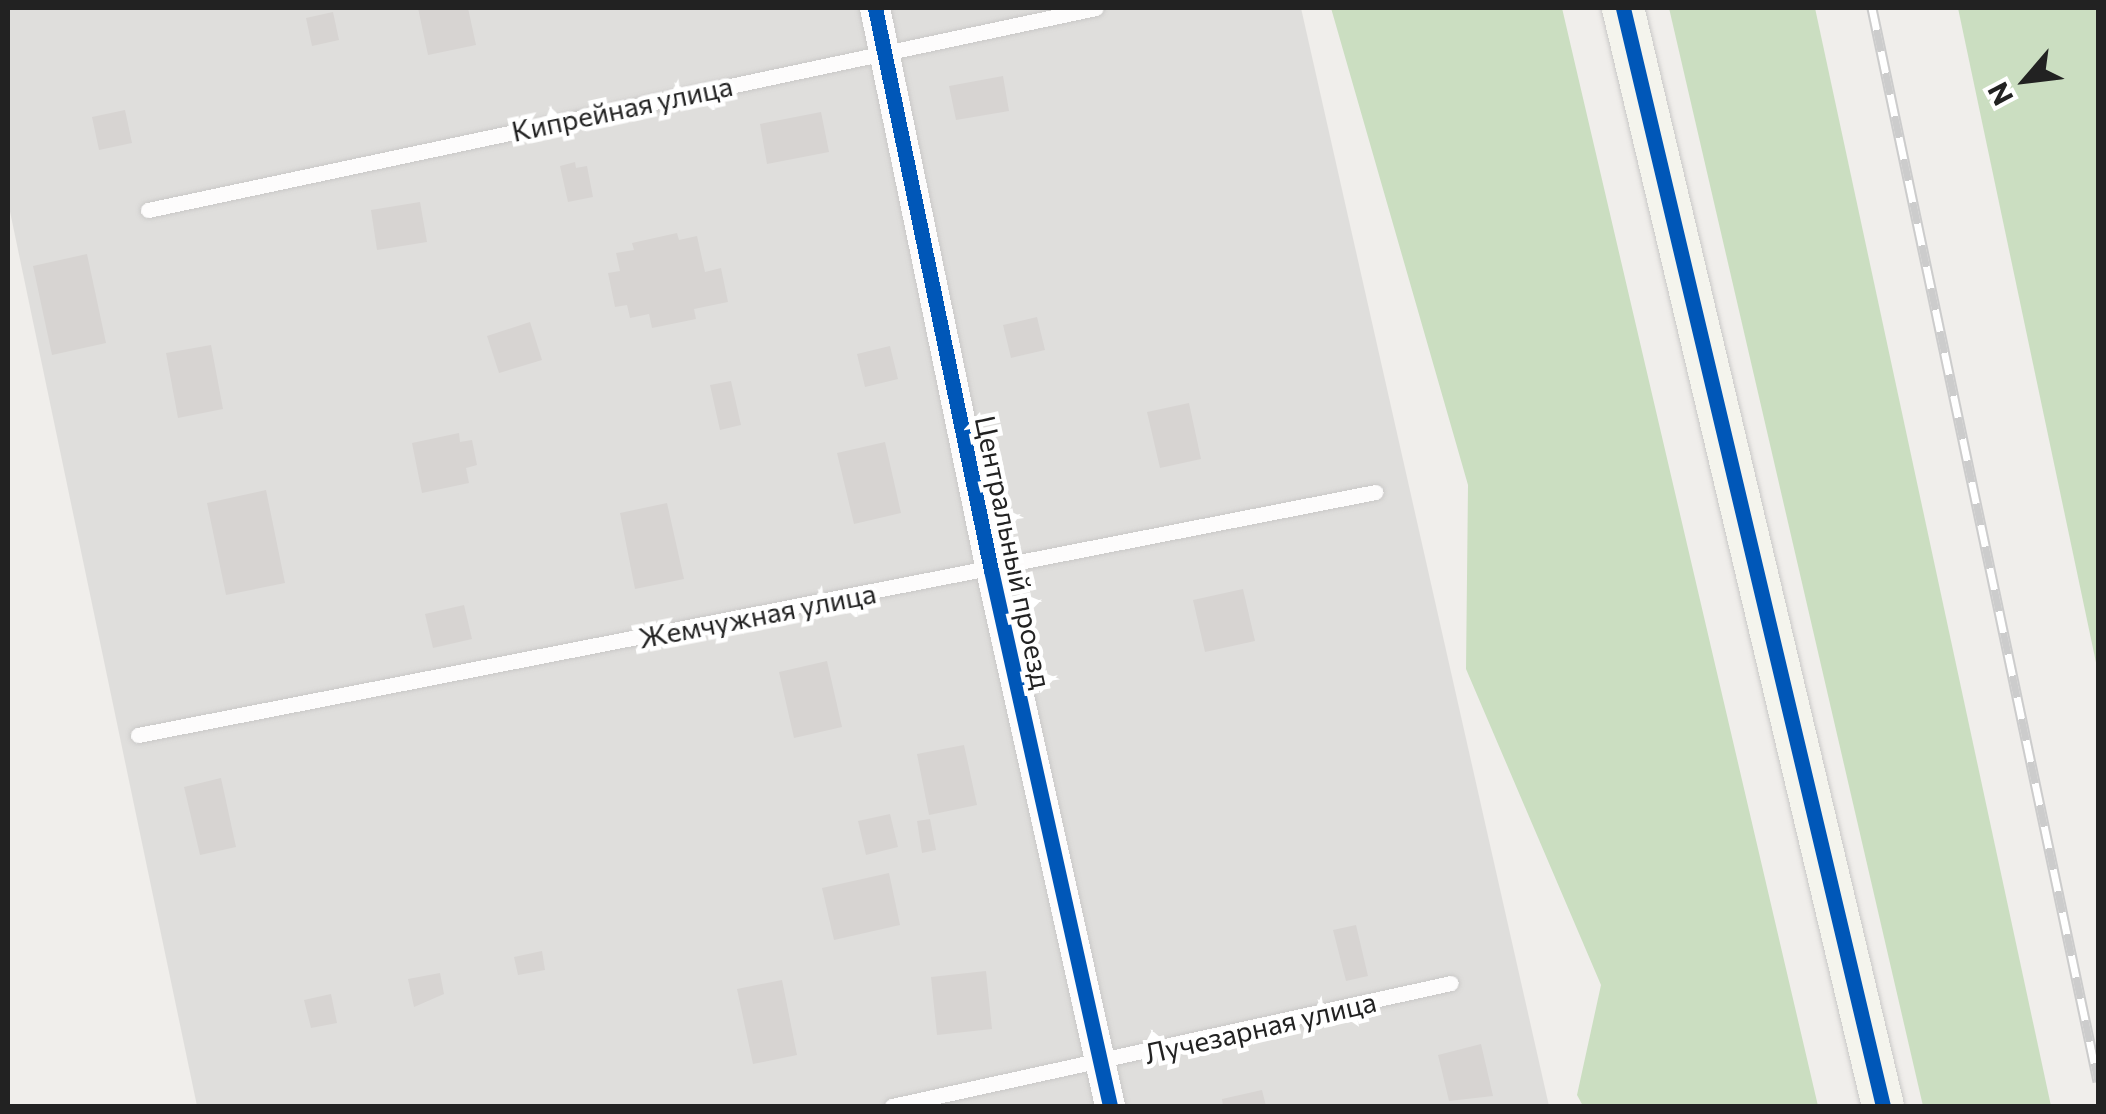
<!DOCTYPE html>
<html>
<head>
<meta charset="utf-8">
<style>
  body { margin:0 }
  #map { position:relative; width:2106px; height:1114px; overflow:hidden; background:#f0eeeb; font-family:Commissioner,sans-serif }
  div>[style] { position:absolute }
  .residential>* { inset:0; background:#dfdedc }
  .forest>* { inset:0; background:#cbdec1 }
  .building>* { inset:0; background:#d7d4d2 }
  .roads { filter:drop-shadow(0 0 2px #c9c8c7) drop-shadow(0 0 2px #c9c8c7) }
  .lane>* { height:15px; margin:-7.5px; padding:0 7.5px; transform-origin:7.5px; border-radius:7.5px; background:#fdfcfc }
  .street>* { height:30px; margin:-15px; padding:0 15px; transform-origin:15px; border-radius:15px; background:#fdfcfc }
  .secondary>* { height:42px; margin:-21px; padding:0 21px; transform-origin:21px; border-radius:21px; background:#f4f4ed }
  .rail>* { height:11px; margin-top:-5.5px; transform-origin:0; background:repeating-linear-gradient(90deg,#fff 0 22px,#ccc 0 44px); box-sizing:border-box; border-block:2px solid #ccc }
  .cycleway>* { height:15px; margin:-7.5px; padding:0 7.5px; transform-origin:7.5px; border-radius:7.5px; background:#0057b8 }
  span { translate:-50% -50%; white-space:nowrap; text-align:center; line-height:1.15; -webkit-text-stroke:9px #fff; paint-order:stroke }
  .street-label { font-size:28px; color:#222 }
  .frame { position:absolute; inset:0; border:10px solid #222; pointer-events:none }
  .north { position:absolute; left:1976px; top:30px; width:100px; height:100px; -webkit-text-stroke:8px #fff; paint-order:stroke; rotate:242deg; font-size:28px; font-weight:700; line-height:40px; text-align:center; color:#222 }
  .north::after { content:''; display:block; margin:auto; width:35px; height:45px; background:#222; clip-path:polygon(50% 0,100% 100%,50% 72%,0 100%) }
</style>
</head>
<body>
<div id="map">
  <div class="residential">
    <i style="clip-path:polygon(8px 8px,1301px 8px,1549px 1106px,197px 1106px,8px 202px)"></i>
  </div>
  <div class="forest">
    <i style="clip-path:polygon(1331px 8px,1562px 8px,1818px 1106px,1583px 1106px,1577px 1095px,1601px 985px,1466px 669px,1468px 485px)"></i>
    <i style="clip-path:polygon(1669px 8px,1815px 8px,2051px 1106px,1923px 1106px)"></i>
    <i style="clip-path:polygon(1958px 8px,2098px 8px,2098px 672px)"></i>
  </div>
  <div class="building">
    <i style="clip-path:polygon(418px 8px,468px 8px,476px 45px,428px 55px)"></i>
    <i style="clip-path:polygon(333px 12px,339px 40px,312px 46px,306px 18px)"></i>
    <i style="clip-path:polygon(1003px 76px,1009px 111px,956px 120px,949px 86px)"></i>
    <i style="clip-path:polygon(125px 110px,132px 143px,99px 150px,92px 117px)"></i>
    <i style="clip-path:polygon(821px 112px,829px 152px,767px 164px,760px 124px)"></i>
    <i style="clip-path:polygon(575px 162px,576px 168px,587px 166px,593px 197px,568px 202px,560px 166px)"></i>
    <i style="clip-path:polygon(420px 202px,427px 242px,377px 250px,371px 210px)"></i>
    <i style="clip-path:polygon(677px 233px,679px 240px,697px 236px,705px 272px,721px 268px,728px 302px,694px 309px,696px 319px,652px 328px,649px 314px,630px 318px,627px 305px,615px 307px,608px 273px,620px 271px,616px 253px,634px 250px,632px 243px)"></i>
    <i style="clip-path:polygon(87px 254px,106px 343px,52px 355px,33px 266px)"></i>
    <i style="clip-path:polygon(1037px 317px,1045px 350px,1011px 358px,1003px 325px)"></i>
    <i style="clip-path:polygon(530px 322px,542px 360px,499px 373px,487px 336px)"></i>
    <i style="clip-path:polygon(211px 345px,223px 409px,178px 418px,166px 353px)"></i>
    <i style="clip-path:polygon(890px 346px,898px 379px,865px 387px,857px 354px)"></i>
    <i style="clip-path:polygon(731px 381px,741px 425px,720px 430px,710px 385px)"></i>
    <i style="clip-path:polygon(1189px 403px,1201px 459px,1160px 468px,1147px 412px)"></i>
    <i style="clip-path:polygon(459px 433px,460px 442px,472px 440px,477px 465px,466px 468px,469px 483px,422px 493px,412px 443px)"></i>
    <i style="clip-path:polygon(885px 442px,901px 513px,854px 524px,837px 453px)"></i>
    <i style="clip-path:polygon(266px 490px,285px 583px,226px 595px,207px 503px)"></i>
    <i style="clip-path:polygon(667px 503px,684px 579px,635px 589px,620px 513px)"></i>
    <i style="clip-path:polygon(1243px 589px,1255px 641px,1205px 652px,1193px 600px)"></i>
    <i style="clip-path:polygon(464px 605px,472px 639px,433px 648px,425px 614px)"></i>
    <i style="clip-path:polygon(827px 661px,842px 727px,794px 738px,779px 672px)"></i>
    <i style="clip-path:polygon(964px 745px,977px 805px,929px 815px,917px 754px)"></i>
    <i style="clip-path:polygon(221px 778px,236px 847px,200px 855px,184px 787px)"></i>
    <i style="clip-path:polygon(890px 814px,898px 847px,866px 855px,858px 821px)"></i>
    <i style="clip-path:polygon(930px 819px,936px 850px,922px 853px,917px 821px)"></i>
    <i style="clip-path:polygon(889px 873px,900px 925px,834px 940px,822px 888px)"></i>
    <i style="clip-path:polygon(1356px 925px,1368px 976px,1346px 981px,1333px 930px)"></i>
    <i style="clip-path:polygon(542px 951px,545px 970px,518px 975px,514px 957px)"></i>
    <i style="clip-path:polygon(986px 971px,992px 1029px,937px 1035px,931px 977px)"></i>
    <i style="clip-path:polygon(440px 973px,444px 994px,414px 1007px,408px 979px)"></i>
    <i style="clip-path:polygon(782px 980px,797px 1055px,753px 1064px,737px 989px)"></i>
    <i style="clip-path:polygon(331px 994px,337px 1023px,311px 1028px,304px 1000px)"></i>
    <i style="clip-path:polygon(1481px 1044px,1493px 1096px,1449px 1101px,1438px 1055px)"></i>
    <i style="clip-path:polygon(1262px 1090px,1266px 1106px,1223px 1106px,1222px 1099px)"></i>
  </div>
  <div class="roads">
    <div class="lane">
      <i style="left:148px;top:210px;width:969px;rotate:-12.03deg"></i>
      <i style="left:138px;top:735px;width:1261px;rotate:-11.11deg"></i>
      <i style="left:892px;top:1106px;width:572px;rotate:-12.41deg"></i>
    </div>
    <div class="street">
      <i style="left:875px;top:8px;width:574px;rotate:78.34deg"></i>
      <i style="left:991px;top:570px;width:549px;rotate:77.48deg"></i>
    </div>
    <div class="secondary">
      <i style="left:1623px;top:8px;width:1128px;rotate:76.68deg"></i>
    </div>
  </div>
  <div class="rail">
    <i style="left:1872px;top:8px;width:1097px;rotate:78.11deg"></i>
  </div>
  <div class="cycleway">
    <i style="left:875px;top:8px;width:574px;rotate:78.34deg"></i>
    <i style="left:991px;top:570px;width:549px;rotate:77.48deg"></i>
    <i style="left:1623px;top:8px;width:1128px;rotate:76.68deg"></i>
  </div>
  <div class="street-label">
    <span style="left:622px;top:108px;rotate:-12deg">Кипрейная улица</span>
    <span style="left:1014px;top:552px;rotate:78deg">Центральный проезд</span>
    <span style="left:757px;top:615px;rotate:-11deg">Жемчужная улица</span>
    <span style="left:1260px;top:1027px;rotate:-13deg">Лучезарная улица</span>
  </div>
  <div class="frame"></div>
  <div class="north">N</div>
</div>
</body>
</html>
